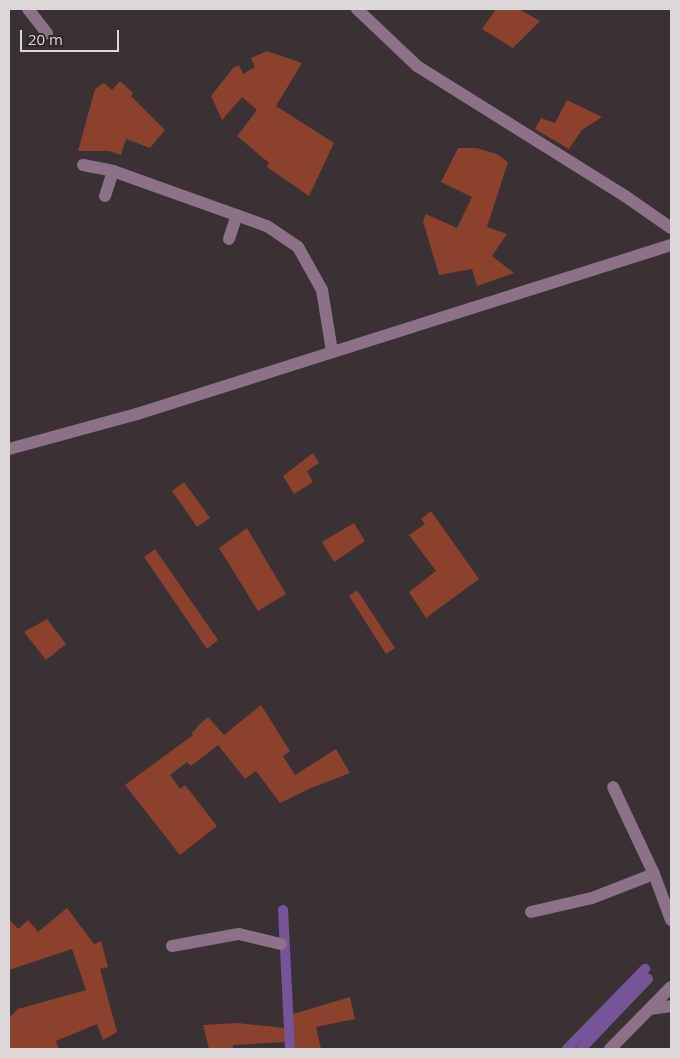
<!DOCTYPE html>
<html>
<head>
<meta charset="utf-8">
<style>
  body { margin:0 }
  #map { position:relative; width:680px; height:1058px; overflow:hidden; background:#3a3135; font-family:"Open Sans",sans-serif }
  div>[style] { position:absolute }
  .green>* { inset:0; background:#8b412c }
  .stream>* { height:10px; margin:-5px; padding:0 5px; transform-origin:5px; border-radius:5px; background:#765497 }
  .minor>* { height:12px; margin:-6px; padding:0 6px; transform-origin:6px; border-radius:6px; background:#8c7189 }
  span { translate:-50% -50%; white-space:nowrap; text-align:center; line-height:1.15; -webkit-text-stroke:4.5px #2f272b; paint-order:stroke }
  .frame { position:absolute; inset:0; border:10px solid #dcd7d9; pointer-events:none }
  .scale { position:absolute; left:20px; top:30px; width:99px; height:22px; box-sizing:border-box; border:2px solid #dcd7d9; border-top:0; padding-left:6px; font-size:15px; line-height:18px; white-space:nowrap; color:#dcd7d9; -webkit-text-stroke:4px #2f272b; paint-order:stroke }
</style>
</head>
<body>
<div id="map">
  <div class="green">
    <i style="clip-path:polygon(496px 9px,519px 9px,540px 21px,513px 48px,482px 29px)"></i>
    <i style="clip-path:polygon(267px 51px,302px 63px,276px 106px,334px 143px,309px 196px,267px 167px,269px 163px,237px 136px,257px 110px,242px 97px,222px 120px,211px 96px,233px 68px,239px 65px,243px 74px,255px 67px,251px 58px)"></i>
    <i style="clip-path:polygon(120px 81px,133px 93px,131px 96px,165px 130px,150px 148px,126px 139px,121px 155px,109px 151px,78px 151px,95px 89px,104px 83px,112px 90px)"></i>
    <i style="clip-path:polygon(567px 100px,602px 117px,582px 130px,569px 149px,535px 129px,541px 118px,555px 123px)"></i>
    <i style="clip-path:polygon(458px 148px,476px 148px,497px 154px,508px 162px,487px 227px,507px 234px,492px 256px,514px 273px,477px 286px,472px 269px,439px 275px,423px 221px,426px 214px,457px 228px,472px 197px,441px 182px)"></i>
    <i style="clip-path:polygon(313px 453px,319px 463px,307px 471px,313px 482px,294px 494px,283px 476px)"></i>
    <i style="clip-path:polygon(184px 482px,210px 518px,197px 527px,172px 491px)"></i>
    <i style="clip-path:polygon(431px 511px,479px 579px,426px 618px,409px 592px,436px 571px,409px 535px,425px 524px,421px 519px)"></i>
    <i style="clip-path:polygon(354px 523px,365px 541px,334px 562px,322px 542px)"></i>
    <i style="clip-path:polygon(247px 528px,286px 594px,258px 611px,219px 548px)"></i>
    <i style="clip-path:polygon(155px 549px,218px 640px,207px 649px,144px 557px)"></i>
    <i style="clip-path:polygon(357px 590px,395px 648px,386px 654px,349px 596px)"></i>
    <i style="clip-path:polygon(47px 619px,66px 644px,46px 660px,24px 632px)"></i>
    <i style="clip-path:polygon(261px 705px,290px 751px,283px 756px,295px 775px,336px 749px,350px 773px,311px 788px,280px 803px,256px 771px,245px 779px,218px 745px,191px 766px,187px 762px,170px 775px,180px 789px,185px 785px,217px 826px,180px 855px,125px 785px,193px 735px,192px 733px,199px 725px,208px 717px,224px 735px)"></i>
    <i style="clip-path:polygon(67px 908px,94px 944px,101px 941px,108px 967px,100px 969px,117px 1032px,103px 1040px,97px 1024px,56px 1041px,59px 1049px,9px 1049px,9px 1018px,18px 1009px,86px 990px,72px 949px,9px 970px,9px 919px,18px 929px,28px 920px,38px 932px)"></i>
    <i style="clip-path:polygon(350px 997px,355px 1019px,316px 1027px,321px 1049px,295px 1049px,293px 1014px)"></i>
    <i style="clip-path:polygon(238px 1023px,286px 1028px,287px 1042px,233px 1045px,233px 1049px,209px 1049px,203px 1025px)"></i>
  </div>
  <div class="stream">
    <i style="left:283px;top:910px;width:139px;rotate:87.1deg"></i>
    <i style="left:567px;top:1049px;width:112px;rotate:-45.7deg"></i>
    <i style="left:581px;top:1049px;width:97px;rotate:-46.3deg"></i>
  </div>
  <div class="minor">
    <i style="left:28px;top:9px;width:31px;rotate:52deg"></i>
    <i style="left:357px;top:9px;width:83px;rotate:43.5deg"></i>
    <i style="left:417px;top:66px;width:245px;rotate:32deg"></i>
    <i style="left:625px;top:196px;width:56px;rotate:34.8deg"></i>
    <i style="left:83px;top:165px;width:31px;rotate:11deg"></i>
    <i style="left:113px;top:171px;width:164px;rotate:19.7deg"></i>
    <i style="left:267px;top:226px;width:37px;rotate:34deg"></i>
    <i style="left:298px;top:247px;width:49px;rotate:60.8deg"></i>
    <i style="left:322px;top:290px;width:62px;rotate:80.7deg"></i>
    <i style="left:105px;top:196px;width:26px;rotate:-72deg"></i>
    <i style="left:229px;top:239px;width:25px;rotate:-72deg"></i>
    <i style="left:9px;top:449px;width:133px;rotate:-15.3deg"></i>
    <i style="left:137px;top:414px;width:560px;rotate:-17.56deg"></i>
    <i style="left:654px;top:874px;width:49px;rotate:69.7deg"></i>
    <i style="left:531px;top:912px;width:63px;rotate:-12.9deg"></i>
    <i style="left:592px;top:898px;width:66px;rotate:-21.2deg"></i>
    <i style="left:654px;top:874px;width:96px;rotate:-115.2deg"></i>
    <i style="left:172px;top:946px;width:68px;rotate:-10.2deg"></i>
    <i style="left:239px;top:934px;width:43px;rotate:13.4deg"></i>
    <i style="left:650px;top:1009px;width:21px;rotate:-8deg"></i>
    <i style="left:610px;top:1049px;width:87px;rotate:-45.5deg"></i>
  </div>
  <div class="frame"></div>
  <div class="scale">20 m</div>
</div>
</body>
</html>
